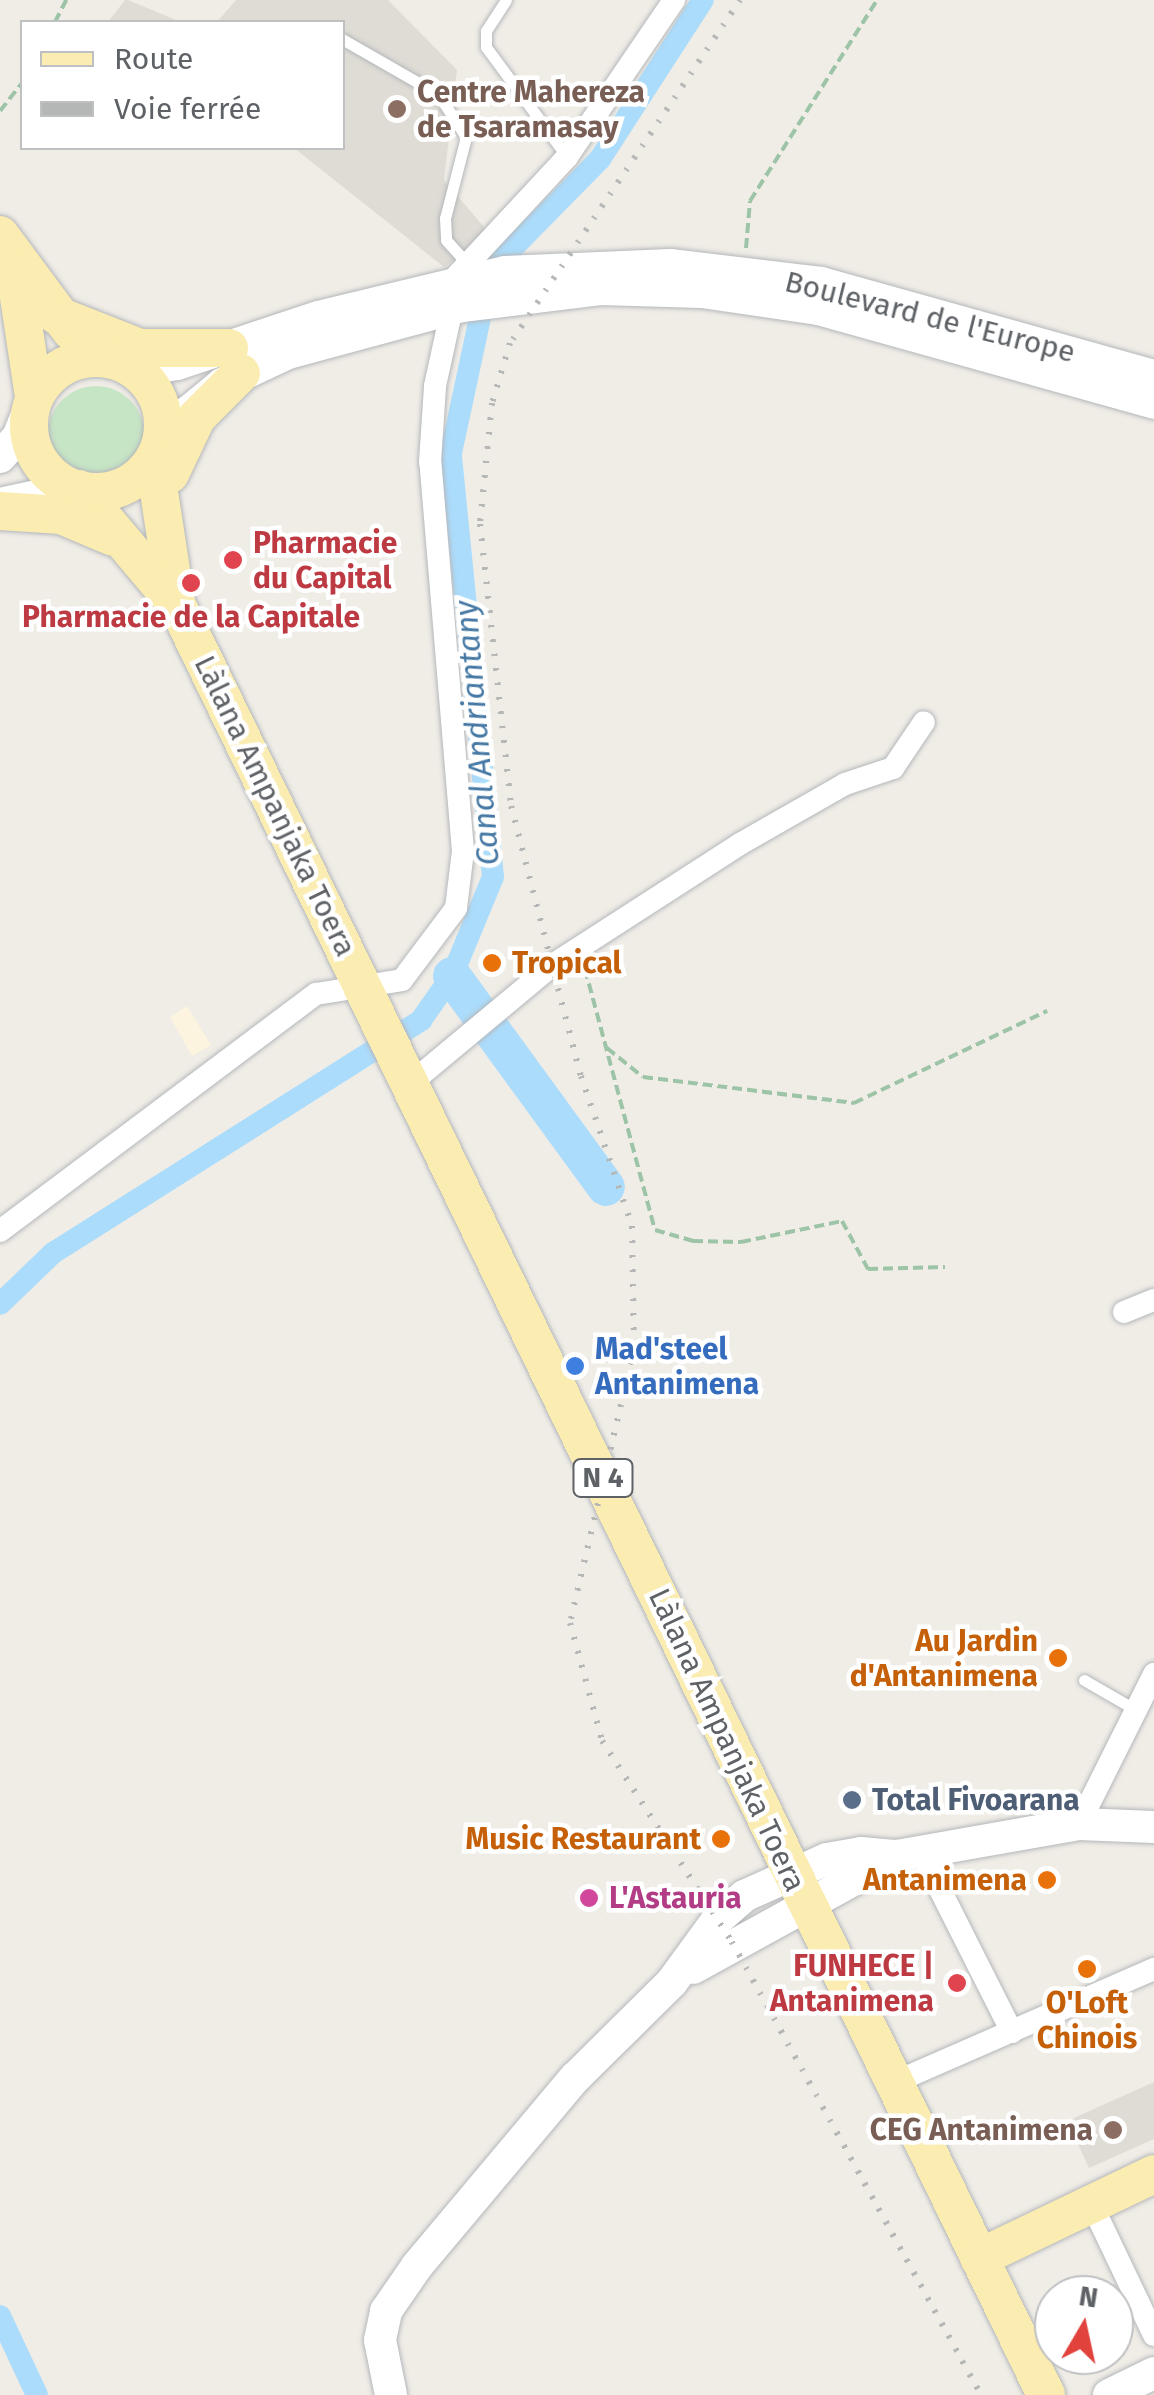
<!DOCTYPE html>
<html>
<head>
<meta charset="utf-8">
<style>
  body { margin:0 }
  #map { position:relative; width:1154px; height:2395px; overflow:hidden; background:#f0ede7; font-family:"Fira Sans",sans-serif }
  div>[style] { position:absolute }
  .commercial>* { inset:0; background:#fcf4df }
  .education>* { inset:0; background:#dfdcd5 }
  .green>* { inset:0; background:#c6e5c5 }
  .round { border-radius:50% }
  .canal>* { height:22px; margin:-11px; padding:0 11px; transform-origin:11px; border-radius:11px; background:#acdcfb }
  .river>* { height:38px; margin:-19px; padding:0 19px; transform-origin:19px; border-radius:19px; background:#acdcfb }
  .path>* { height:4px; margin-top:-2px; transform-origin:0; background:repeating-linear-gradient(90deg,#9dc4a7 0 10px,transparent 0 15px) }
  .roads { filter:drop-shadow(0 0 2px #b4b7bb) drop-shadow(0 0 2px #b4b7bb) }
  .lane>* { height:11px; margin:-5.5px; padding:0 5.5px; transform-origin:5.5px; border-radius:5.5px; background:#fff }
  .street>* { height:22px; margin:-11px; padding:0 11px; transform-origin:11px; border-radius:11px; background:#fff }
  .secondary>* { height:32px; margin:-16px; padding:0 16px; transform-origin:16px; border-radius:16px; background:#fff }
  .primary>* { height:38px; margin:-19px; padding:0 19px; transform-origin:19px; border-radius:19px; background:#fbecb1 }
  .primary>.ring { margin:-19px; padding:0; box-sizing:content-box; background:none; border:38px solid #fbecb1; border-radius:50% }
  .rail>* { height:6px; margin-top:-3px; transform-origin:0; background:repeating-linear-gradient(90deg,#b5b6b6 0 2.5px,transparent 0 14.5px) }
  .dots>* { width:28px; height:28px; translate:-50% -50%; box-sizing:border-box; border:5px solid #fff; border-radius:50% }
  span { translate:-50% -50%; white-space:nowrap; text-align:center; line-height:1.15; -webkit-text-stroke:9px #fff; paint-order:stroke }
  .shield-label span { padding:2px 8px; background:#fff; border:2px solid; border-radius:8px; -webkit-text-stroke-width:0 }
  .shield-label { font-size:28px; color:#5e6266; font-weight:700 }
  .education-label { font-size:30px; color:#785e54; font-weight:700 }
  .left { translate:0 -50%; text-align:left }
  .right { translate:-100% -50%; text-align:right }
  .street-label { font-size:30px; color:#5e6266 }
  .health-label { font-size:30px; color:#be3a42; font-weight:700 }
  .food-label { font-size:30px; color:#c56008; font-weight:700 }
  .shop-label { font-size:30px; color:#366cbe; font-weight:700 }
  .service-label { font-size:30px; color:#4e5e75; font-weight:700 }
  .hotel-label { font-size:30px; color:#b23c85; font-weight:700 }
  .water-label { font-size:32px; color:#4578a4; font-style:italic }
  .legend { position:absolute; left:20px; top:20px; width:325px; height:130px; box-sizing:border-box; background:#fff; border:2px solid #bfc0c2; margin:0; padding:12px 18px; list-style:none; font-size:30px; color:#5e6266 }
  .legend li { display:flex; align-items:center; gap:20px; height:50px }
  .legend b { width:50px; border:2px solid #bfc0c2 }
  .north { position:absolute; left:1034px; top:2275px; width:100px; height:100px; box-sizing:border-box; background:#fff; border:2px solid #bfc0c2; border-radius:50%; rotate:9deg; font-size:28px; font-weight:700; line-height:40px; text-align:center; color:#5e6266 }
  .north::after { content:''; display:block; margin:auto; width:35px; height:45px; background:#e1423c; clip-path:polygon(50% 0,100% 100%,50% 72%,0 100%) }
</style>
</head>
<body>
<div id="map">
  <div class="commercial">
    <i style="clip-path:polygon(187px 1006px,211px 1045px,192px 1056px,170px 1017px)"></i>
  </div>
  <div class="education">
    <i style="clip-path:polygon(125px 0,128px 0,181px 22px,108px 22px)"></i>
    <i style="clip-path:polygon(236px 0,388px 0,457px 70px,444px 180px,490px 234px,444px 267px,294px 148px,342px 148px,342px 22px,217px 22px)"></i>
    <i style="clip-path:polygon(1154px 2082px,1154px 2139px,1089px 2168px,1067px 2121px)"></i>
  </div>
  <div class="green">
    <i class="round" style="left:48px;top:386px;width:96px;height:96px"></i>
  </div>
  <div class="canal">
    <i style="left:0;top:1304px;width:74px;rotate:-43.9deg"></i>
    <i style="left:53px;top:1253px;width:436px;rotate:-32.3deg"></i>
    <i style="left:421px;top:1020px;width:54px;rotate:-54.8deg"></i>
    <i style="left:452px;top:976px;width:107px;rotate:-67.5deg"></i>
    <i style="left:493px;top:877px;width:426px;rotate:-95.7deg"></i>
    <i style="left:451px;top:453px;width:186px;rotate:-77.9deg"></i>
    <i style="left:490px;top:271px;width:157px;rotate:-45.5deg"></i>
    <i style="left:600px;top:159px;width:189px;rotate:-57.1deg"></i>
    <i style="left:0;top:2316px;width:87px;rotate:64.9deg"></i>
  </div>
  <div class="river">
    <i style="left:452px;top:976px;width:261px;rotate:53.9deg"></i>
  </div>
  <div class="path">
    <i style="left:55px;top:22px;width:25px;rotate:-63deg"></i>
    <i style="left:0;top:111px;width:36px;rotate:-52deg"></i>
    <i style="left:746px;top:248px;width:47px;rotate:-85.1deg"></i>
    <i style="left:750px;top:201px;width:238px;rotate:-57.7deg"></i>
    <i style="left:585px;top:969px;width:270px;rotate:75deg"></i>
    <i style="left:655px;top:1230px;width:40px;rotate:16deg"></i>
    <i style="left:693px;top:1241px;width:48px;rotate:1.2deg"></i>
    <i style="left:741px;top:1242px;width:103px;rotate:-11.7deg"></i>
    <i style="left:842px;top:1221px;width:55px;rotate:61.6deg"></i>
    <i style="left:868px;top:1269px;width:77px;rotate:-1.5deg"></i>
    <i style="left:607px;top:1048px;width:46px;rotate:38.9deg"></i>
    <i style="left:643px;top:1077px;width:213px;rotate:7deg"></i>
    <i style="left:854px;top:1103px;width:214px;rotate:-25.5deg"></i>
  </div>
  <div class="roads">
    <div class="lane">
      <i style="left:506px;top:0;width:37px;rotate:123deg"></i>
      <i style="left:486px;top:31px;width:16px;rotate:90deg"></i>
      <i style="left:486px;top:47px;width:137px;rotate:53.6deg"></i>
      <i style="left:342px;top:39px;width:111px;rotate:29.8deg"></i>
      <i style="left:438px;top:94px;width:51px;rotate:56.9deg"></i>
      <i style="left:466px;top:137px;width:84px;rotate:104.5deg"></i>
      <i style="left:445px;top:218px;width:22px;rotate:87deg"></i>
      <i style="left:446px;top:240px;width:31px;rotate:48deg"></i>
      <i style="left:1084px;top:1680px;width:60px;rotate:30deg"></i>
    </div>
    <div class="street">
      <i style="left:450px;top:283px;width:172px;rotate:-47.1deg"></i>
      <i style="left:567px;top:157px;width:190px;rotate:-55.7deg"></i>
      <i style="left:411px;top:1083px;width:186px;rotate:-39.8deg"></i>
      <i style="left:554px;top:964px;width:221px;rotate:-32.8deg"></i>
      <i style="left:740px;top:844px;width:121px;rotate:-29.7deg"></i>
      <i style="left:845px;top:784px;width:51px;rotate:-18.4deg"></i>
      <i style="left:893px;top:768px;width:55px;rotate:-56deg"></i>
      <i style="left:0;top:1231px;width:395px;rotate:-36.9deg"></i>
      <i style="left:316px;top:994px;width:87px;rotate:-9.2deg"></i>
      <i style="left:402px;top:980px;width:90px;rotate:-53.1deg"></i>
      <i style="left:456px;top:908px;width:57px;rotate:-83deg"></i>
      <i style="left:463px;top:851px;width:390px;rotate:-94.8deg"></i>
      <i style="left:430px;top:462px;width:76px;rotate:-86.2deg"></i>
      <i style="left:435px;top:386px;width:80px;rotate:-77.7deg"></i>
      <i style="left:1124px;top:1312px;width:32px;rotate:-22deg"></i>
      <i style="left:1079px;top:1824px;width:168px;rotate:-63.4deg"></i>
      <i style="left:920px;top:1850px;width:204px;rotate:63.2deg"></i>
      <i style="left:893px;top:2083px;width:285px;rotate:-23.6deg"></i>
      <i style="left:1092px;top:2205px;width:144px;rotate:64.5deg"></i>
    </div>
    <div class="secondary">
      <i style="left:118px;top:362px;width:31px;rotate:13deg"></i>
      <i style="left:148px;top:369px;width:29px;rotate:-10deg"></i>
      <i style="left:177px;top:364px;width:149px;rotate:-18.4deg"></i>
      <i style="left:318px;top:317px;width:192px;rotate:-13.5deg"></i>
      <i style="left:505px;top:272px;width:165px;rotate:-2.4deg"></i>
      <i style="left:670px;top:265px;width:152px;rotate:6.8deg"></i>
      <i style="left:821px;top:283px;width:346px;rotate:15.6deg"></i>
      <i style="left:157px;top:452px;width:51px;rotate:-52.2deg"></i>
      <i style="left:188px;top:412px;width:44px;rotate:-39.5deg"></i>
      <i style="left:222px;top:384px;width:73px;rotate:-25.2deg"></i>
      <i style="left:288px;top:353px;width:180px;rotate:-15.1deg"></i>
      <i style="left:462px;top:306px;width:139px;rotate:-7deg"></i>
      <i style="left:600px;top:289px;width:102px;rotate:1.7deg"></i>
      <i style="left:702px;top:292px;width:117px;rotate:8.3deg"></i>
      <i style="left:818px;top:309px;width:349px;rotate:15.6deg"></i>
      <i style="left:0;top:457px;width:27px;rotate:-48deg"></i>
      <i style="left:18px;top:437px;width:37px;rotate:-68deg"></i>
      <i style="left:0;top:504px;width:76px;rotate:-12.2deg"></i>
      <i style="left:693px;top:1968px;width:233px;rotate:-28.8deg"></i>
      <i style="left:391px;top:2395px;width:56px;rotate:-101.3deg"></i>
      <i style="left:380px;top:2340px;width:30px;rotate:-78deg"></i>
      <i style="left:386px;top:2311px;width:55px;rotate:-55.4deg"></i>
      <i style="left:417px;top:2266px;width:246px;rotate:-50deg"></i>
      <i style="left:575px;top:2078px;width:136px;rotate:-44.7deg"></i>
      <i style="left:672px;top:1982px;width:78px;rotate:-53.9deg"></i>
      <i style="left:718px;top:1919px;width:35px;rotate:-41deg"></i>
      <i style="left:744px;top:1896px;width:91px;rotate:-24deg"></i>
      <i style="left:827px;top:1859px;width:35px;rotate:-10deg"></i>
      <i style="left:861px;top:1853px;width:36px;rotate:5deg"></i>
      <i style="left:897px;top:1856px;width:185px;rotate:-10deg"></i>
      <i style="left:1079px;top:1824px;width:75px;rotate:2.3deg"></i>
      <i style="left:1109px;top:2395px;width:50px;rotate:-26.1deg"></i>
    </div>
    <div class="primary">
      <i style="left:0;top:235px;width:119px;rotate:53.5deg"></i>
      <i style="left:15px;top:271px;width:127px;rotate:81.4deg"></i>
      <i style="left:56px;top:315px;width:90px;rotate:21.4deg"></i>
      <i style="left:140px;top:348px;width:89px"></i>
      <i class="ring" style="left:29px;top:358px;width:96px;height:96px"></i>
      <i style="left:154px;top:459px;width:146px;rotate:81.3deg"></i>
      <i style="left:176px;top:603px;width:1992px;rotate:64.1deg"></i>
      <i style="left:170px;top:474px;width:63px;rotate:-64.7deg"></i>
      <i style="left:197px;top:417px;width:62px;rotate:-45deg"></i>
      <i style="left:79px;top:489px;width:143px;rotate:49.8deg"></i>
      <i style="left:0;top:511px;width:61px;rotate:3.8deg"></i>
      <i style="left:61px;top:515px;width:56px;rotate:22.9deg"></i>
      <i style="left:979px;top:2258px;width:194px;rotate:-25.6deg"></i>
    </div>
  </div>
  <div class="rail">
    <i style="left:740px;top:0;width:413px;rotate:123.8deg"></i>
    <i style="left:510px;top:343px;width:63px;rotate:106.7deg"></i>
    <i style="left:492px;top:403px;width:122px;rotate:95.7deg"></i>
    <i style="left:480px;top:524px;width:284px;rotate:83.7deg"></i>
    <i style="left:511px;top:806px;width:279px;rotate:75.5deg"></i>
    <i style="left:581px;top:1076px;width:158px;rotate:71.2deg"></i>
    <i style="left:632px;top:1226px;width:122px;rotate:89.1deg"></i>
    <i style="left:634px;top:1348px;width:282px;rotate:103.1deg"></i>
    <i style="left:570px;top:1623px;width:122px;rotate:74.8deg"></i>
    <i style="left:602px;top:1741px;width:239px;rotate:57.1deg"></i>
    <i style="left:732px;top:1942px;width:517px;rotate:61.2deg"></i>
  </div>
  <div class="dots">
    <i style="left:397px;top:109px;background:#8d6e63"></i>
    <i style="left:233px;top:560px;background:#e0444e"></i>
    <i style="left:191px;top:583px;background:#e0444e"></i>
    <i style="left:492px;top:963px;background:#e8710a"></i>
    <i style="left:575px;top:1366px;background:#3f7fe0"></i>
    <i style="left:1058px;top:1658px;background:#e8710a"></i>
    <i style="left:852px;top:1800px;background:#5c6f8a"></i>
    <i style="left:721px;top:1839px;background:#e8710a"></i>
    <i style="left:1047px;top:1880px;background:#e8710a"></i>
    <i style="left:589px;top:1898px;background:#d1479c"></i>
    <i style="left:1087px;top:1969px;background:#e8710a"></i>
    <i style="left:957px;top:1983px;background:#e0444e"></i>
    <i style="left:1113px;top:2130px;background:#8d6e63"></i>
  </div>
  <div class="shield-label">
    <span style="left:603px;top:1478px">N 4</span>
  </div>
  <div class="education-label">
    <span class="left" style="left:417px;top:109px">Centre Mahereza<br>de Tsaramasay</span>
    <span class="right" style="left:1093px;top:2130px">CEG Antanimena</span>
  </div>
  <div class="street-label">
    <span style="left:930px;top:317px;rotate:14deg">Boulevard de l'Europe</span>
    <span style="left:275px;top:806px;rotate:64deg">Làlana Ampanjaka Toera</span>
    <span style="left:727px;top:1740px;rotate:65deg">Làlana Ampanjaka Toera</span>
  </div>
  <div class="health-label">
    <span class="left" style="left:253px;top:560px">Pharmacie<br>du Capital</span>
    <span style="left:191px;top:617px">Pharmacie de la Capitale</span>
    <span class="right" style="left:934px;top:1983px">FUNHECE |<br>Antanimena</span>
  </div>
  <div class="food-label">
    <span class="left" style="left:512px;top:963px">Tropical</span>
    <span class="right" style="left:1038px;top:1658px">Au Jardin<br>d'Antanimena</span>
    <span class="right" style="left:701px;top:1839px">Music Restaurant</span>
    <span class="right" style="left:1027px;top:1880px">Antanimena</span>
    <span style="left:1087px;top:2020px">O'Loft<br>Chinois</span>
  </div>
  <div class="shop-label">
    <span class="left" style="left:595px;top:1366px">Mad'steel<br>Antanimena</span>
  </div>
  <div class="service-label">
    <span class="left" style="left:872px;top:1800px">Total Fivoarana</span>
  </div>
  <div class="hotel-label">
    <span class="left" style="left:609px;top:1898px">L'Astauria</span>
  </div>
  <div class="water-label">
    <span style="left:477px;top:733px;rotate:-95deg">Canal Andriantany</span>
  </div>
  <ul class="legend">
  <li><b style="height:12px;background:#fbecb1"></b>Route</li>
  <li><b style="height:12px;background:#b5b6b6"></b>Voie ferrée</li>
  </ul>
  <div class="north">N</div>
</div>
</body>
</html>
